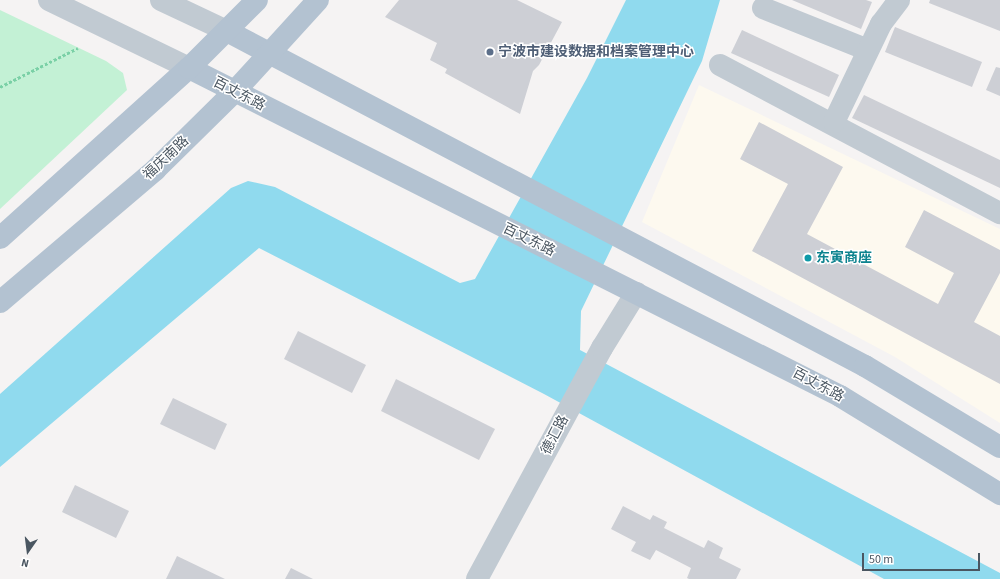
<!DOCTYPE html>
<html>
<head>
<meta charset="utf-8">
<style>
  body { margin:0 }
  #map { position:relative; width:1000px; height:579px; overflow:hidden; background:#f5f3f3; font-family:"Source Sans 3","Noto Sans SC",sans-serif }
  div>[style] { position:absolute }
  .commercial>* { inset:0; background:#fdf9ef }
  .green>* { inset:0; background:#c3f1d5 }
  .water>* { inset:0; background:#90daee }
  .building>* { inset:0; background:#cdcfd5 }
  .path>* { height:2.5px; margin-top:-1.25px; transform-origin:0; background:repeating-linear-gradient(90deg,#7ad0a6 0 3px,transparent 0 5px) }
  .minor>* { height:22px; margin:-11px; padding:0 11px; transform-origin:11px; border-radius:11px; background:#c1cad2 }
  .major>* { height:22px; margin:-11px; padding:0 11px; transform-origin:11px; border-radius:11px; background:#b3c2d1 }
  .dots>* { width:11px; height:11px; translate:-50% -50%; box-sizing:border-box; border:2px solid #fff; border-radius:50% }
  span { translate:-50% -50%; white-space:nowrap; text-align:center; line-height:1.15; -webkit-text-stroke:3px #fff; paint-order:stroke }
  .service-label { font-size:14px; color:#4e5e75; font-weight:700 }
  .left { translate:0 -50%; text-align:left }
  .street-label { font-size:14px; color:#4a5661 }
  .culture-label { font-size:14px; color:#0d838f; font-weight:700 }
  .north { position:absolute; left:8px; top:531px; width:40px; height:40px; -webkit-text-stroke:3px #fff; paint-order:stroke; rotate:194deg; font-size:11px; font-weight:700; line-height:16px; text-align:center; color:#4a5661 }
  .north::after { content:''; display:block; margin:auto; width:14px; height:18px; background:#4a5661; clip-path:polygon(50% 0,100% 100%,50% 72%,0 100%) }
  .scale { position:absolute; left:862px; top:553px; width:118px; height:18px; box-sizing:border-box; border:2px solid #4a5661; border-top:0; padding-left:5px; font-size:12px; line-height:14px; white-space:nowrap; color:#4a5661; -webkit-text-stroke:3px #fff; paint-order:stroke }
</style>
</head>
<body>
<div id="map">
  <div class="commercial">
    <i style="clip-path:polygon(699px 85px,1000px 229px,1000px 423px,895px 357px,642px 222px)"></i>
  </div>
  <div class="green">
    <i style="clip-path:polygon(0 10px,106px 61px,123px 73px,127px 90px,0 209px)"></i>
  </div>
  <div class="water">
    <i style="clip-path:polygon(626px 0,720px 0,702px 61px,581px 311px,580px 350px,1000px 573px,1000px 579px,884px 579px,544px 394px,259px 248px,0 467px,0 394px,231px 188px,248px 181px,275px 187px,460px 283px,475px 279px,587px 78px)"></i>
  </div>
  <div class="building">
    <i style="clip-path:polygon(399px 0,517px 0,562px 22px,539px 65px,533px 71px,520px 114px,445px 73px,447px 69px,430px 60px,437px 43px,385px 17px)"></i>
    <i style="clip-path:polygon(792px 0,866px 0,872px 2px,861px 29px)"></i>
    <i style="clip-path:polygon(930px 0,1000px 0,1000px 31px,929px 3px)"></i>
    <i style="clip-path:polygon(895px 27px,982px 62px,972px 87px,885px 52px)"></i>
    <i style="clip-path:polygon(742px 30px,839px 75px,829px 97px,731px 53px)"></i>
    <i style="clip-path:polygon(996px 67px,1000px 68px,1000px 96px,986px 90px)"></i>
    <i style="clip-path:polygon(864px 95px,1000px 160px,1000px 188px,852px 118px)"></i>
    <i style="clip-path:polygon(759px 122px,843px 167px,807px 234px,938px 304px,954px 273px,905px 247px,924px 210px,1000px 250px,1000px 273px,974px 322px,1000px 336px,1000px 384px,752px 251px,788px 184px,740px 159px)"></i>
    <i style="clip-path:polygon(298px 331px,366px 365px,352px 393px,284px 359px)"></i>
    <i style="clip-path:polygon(396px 379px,495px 429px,479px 460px,381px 411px)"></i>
    <i style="clip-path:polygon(173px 398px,227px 424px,215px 450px,160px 424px)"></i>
    <i style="clip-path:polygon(75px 485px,129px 511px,116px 538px,62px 512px)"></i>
    <i style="clip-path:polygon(623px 506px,650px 520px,653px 515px,667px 522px,664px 528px,704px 548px,708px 540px,723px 548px,719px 558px,741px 569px,736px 579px,689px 579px,687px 578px,691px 568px,656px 550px,650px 560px,631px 551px,636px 542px,611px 529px)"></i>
    <i style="clip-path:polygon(177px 556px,225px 579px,166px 579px)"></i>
    <i style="clip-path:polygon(291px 568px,313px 579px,285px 579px)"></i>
  </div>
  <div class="path">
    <i style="left:0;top:87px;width:87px;rotate:-26.6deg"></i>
  </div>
  <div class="minor">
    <i style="left:49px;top:0;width:156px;rotate:25.9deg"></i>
    <i style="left:161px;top:0;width:73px;rotate:25.2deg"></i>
    <i style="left:763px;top:8px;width:113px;rotate:21.8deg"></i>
    <i style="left:720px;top:65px;width:317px;rotate:27.9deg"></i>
    <i style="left:834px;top:122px;width:109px;rotate:-64.4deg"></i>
    <i style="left:881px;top:24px;width:30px;rotate:-53deg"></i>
    <i style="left:477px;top:579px;width:263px;rotate:-61.6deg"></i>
    <i style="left:602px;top:348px;width:65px;rotate:-58.3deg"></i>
  </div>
  <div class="major">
    <i style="left:227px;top:31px;width:721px;rotate:27.7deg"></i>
    <i style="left:865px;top:366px;width:157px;rotate:31deg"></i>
    <i style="left:189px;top:68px;width:729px;rotate:26.74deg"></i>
    <i style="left:840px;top:396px;width:188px;rotate:31.5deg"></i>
    <i style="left:0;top:238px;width:254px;rotate:-42deg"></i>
    <i style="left:189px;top:68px;width:96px;rotate:-45deg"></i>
    <i style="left:0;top:302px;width:204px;rotate:-40.4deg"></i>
    <i style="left:155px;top:170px;width:112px;rotate:-44.6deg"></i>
    <i style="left:235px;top:91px;width:123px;rotate:-47.6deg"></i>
  </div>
  <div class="dots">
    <i style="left:490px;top:52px;background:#5c6f8a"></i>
    <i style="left:808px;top:258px;background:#0f9aa8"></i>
  </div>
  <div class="service-label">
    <span class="left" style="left:498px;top:52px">宁波市建设数据和档案管理中心</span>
  </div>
  <div class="street-label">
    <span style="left:239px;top:94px;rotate:27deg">百丈东路</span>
    <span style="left:166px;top:158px;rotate:-43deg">福庆南路</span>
    <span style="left:529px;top:240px;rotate:26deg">百丈东路</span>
    <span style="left:818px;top:385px;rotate:28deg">百丈东路</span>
    <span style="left:555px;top:435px;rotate:-62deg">德汇路</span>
  </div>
  <div class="culture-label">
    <span class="left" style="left:816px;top:258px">东寅商座</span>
  </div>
  <div class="north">N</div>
  <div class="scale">50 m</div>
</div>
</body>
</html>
